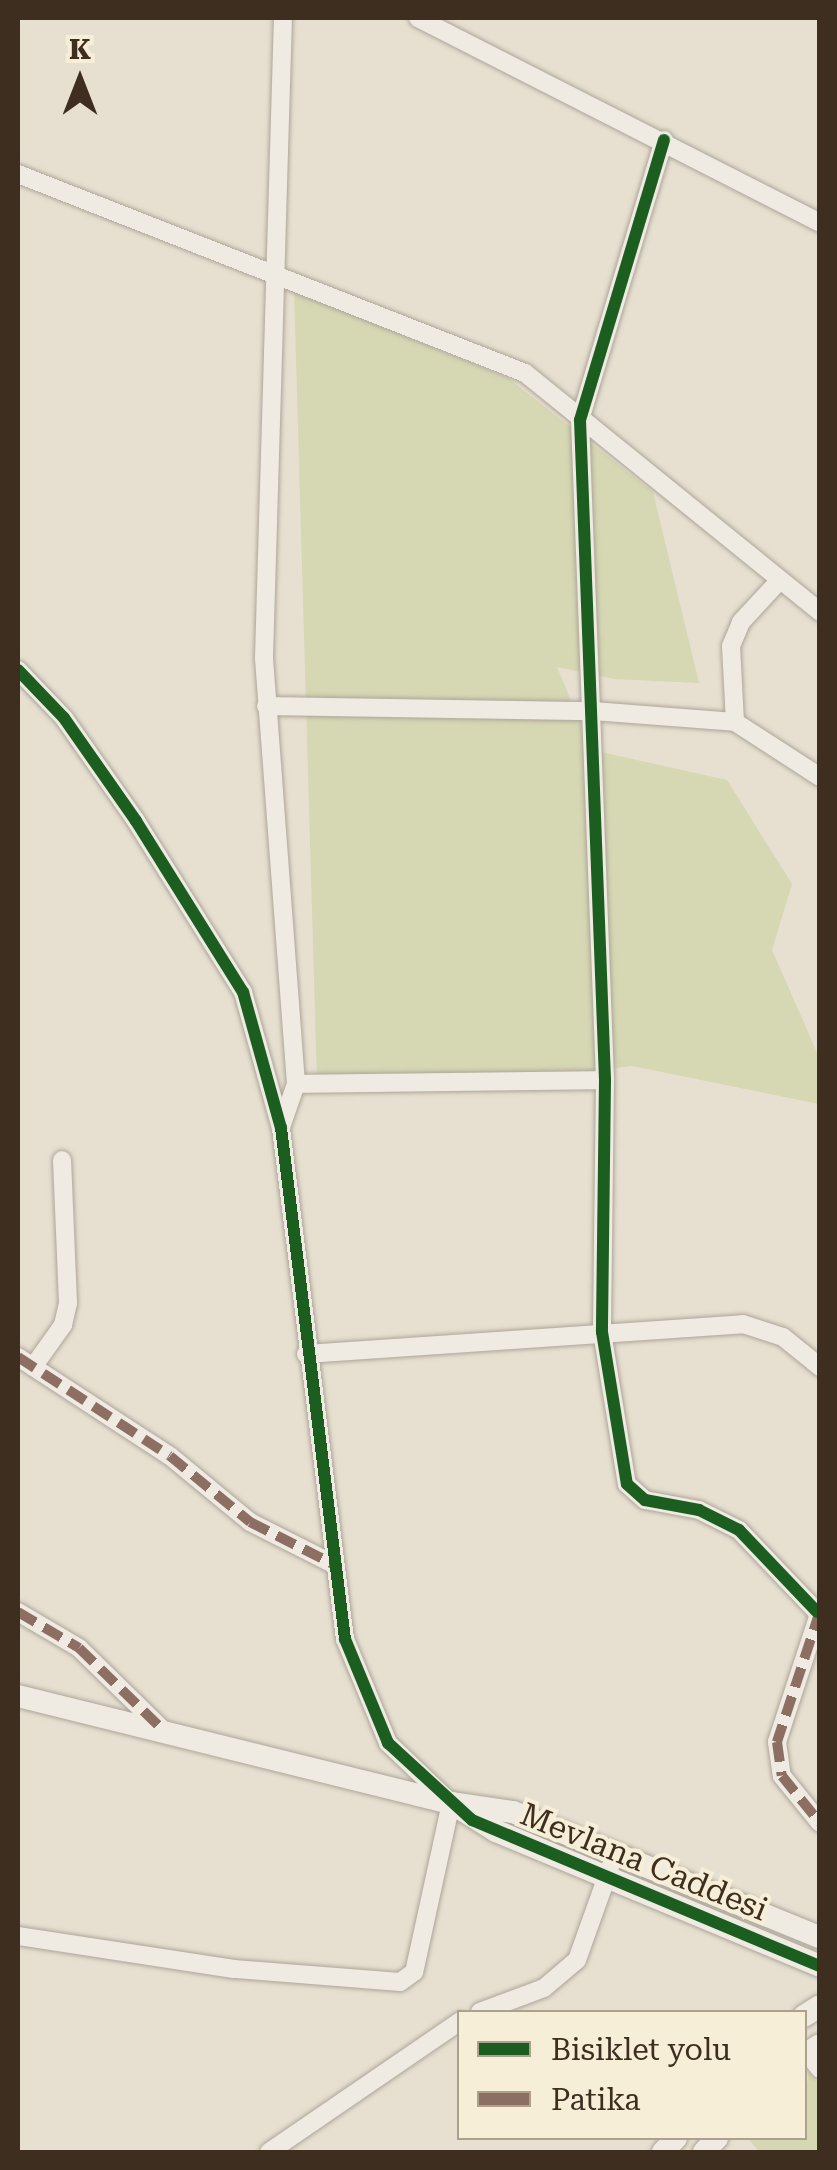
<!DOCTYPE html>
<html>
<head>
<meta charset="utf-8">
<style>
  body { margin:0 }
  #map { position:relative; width:837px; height:2170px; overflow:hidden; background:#e7e0d1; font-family:"Roboto Serif",serif }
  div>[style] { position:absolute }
  .green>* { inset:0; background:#d6d7b3 }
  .roads { filter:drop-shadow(0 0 2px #ada599) drop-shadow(0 0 2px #ada599) }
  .street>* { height:18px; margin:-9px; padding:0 9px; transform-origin:9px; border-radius:9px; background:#efebe3 }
  .secondary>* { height:22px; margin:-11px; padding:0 11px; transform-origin:11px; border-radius:11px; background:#efebe3 }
  .quiet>* { height:10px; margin-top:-5px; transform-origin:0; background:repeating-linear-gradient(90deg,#8d6e63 0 20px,transparent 0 30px) }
  .cycleway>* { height:12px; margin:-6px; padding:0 6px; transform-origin:6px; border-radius:6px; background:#1b5e20 }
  span { translate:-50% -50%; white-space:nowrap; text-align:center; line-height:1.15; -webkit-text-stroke:8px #f7eed8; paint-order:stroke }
  .street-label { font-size:32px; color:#3d2e20 }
  .frame { position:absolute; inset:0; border:20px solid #3d2e20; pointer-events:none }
  .legend { position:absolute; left:457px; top:2010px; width:350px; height:130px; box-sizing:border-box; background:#f7eed8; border:2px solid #ada18e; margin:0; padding:12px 18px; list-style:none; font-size:30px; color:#3d2e20 }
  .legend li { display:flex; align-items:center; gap:20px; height:50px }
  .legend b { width:50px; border:2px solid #ada18e }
  .north { position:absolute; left:30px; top:30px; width:100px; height:100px; -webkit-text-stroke:8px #f7eed8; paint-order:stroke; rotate:0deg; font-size:28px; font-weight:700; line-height:40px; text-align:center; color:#3d2e20 }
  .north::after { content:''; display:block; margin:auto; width:35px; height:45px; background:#3d2e20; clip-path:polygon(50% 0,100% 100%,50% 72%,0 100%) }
</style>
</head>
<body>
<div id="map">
  <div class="green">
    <i style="clip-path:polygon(294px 291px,508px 378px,653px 492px,699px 683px,614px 679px,557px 667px,592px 750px,727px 780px,792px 884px,772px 950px,819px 1057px,819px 1104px,632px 1066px,488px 1083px,317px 1083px)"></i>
    <i style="clip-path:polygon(808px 2071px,819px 2085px,819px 2152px,759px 2152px,748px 2138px,804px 2138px)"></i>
  </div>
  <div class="roads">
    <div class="street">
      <i style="left:418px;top:18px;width:451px;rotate:27deg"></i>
      <i style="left:664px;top:140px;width:292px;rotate:106.7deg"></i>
      <i style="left:580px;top:420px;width:660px;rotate:87.83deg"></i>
      <i style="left:605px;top:1080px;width:252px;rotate:90.7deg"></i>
      <i style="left:602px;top:1332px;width:154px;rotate:80.7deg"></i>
      <i style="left:627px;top:1484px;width:24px;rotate:42deg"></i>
      <i style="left:645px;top:1500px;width:55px;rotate:10.5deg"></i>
      <i style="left:699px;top:1510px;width:45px;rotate:26.6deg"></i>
      <i style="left:739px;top:1530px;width:113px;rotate:46.4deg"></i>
      <i style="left:18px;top:174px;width:545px;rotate:21.43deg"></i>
      <i style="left:525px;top:373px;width:380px;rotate:39deg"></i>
      <i style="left:18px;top:670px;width:66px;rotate:46.2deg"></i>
      <i style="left:64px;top:718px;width:126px;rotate:55deg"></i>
      <i style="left:136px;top:821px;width:202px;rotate:58deg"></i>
      <i style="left:243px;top:992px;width:141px;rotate:74.4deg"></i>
      <i style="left:281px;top:1128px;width:515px;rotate:82.86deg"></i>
      <i style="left:345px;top:1639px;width:113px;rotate:67.5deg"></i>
      <i style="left:388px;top:1743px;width:87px;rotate:43.6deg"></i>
      <i style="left:451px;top:1803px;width:173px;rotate:102.3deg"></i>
      <i style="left:414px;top:1972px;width:17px;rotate:144deg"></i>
      <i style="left:400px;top:1982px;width:167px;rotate:-175.5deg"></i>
      <i style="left:234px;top:1969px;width:219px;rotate:-171.3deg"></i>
      <i style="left:266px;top:706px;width:327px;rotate:0.9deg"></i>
      <i style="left:593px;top:711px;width:142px;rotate:4.4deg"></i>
      <i style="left:735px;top:722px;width:101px;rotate:32.9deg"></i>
      <i style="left:735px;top:722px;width:76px;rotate:-93deg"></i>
      <i style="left:731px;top:646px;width:26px;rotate:-67deg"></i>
      <i style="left:741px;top:622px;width:57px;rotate:-47.1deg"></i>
      <i style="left:296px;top:1084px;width:309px;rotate:-0.7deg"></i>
      <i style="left:281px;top:1127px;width:46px;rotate:-70.8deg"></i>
      <i style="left:296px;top:1084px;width:428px;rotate:-94.3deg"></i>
      <i style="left:264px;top:657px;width:639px;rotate:-88.3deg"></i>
      <i style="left:306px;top:1354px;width:438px;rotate:-3.9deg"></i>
      <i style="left:743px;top:1324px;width:42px;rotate:18deg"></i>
      <i style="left:783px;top:1337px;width:48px;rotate:39deg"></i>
      <i style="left:18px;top:1357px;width:181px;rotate:33.1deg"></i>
      <i style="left:170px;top:1456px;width:104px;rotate:39.5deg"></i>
      <i style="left:250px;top:1522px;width:93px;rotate:26.8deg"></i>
      <i style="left:33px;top:1367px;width:52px;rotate:-54.5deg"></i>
      <i style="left:63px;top:1325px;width:23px;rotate:-77deg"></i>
      <i style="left:68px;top:1303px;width:143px;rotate:-92.4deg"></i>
      <i style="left:820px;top:1611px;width:138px;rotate:108.2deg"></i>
      <i style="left:777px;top:1742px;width:34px;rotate:82deg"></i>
      <i style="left:782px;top:1776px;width:60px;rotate:51deg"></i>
      <i style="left:18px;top:1612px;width:71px;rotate:30.5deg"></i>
      <i style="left:79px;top:1648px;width:119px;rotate:44.3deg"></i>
      <i style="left:480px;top:2012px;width:68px;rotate:-20.6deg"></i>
      <i style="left:544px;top:1988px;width:43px;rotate:-40.3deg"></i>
      <i style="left:577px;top:1960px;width:98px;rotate:-70.3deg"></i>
      <i style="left:807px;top:2053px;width:21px;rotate:51deg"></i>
      <i style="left:269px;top:2152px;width:232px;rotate:-34.4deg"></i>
    </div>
    <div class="secondary">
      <i style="left:18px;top:1696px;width:446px;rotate:13.9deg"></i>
      <i style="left:451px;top:1803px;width:53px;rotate:31.9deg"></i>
      <i style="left:496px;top:1831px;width:351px;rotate:22.6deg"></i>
      <i style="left:451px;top:1803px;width:63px;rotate:8.3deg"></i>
      <i style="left:513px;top:1812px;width:331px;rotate:22.2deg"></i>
      <i style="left:804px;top:2016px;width:19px;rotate:-32deg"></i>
      <i style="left:804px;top:2055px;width:19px;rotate:-32deg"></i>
      <i style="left:663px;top:2152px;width:19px;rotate:-47deg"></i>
      <i style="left:704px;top:2152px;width:19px;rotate:-47deg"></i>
    </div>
  </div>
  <div class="quiet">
    <i style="left:18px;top:1357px;width:181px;rotate:33.1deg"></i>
    <i style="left:170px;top:1456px;width:104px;rotate:39.5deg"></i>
    <i style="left:250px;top:1522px;width:93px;rotate:26.8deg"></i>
    <i style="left:820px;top:1611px;width:138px;rotate:108.2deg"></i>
    <i style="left:777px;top:1742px;width:34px;rotate:82deg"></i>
    <i style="left:782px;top:1776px;width:60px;rotate:51deg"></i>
    <i style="left:18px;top:1612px;width:71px;rotate:30.5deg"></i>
    <i style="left:79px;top:1648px;width:119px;rotate:44.3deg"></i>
  </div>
  <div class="cycleway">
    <i style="left:664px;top:140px;width:292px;rotate:106.7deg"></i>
    <i style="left:580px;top:420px;width:660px;rotate:87.83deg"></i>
    <i style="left:605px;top:1080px;width:252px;rotate:90.7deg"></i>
    <i style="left:602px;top:1332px;width:154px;rotate:80.7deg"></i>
    <i style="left:627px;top:1484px;width:24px;rotate:42deg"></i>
    <i style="left:645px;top:1500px;width:55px;rotate:10.5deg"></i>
    <i style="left:699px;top:1510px;width:45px;rotate:26.6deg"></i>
    <i style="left:739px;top:1530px;width:113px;rotate:46.4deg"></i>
    <i style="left:18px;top:670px;width:66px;rotate:46.2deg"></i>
    <i style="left:64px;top:718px;width:126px;rotate:55deg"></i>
    <i style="left:136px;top:821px;width:202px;rotate:58deg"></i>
    <i style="left:243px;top:992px;width:141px;rotate:74.4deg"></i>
    <i style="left:281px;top:1128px;width:515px;rotate:82.86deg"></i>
    <i style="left:345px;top:1639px;width:113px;rotate:67.5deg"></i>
    <i style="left:388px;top:1743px;width:114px;rotate:42.5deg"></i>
    <i style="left:472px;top:1820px;width:377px;rotate:22.8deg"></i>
  </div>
  <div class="street-label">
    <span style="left:644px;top:1862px;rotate:22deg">Mevlana Caddesi</span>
  </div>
  <div class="frame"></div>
  <ul class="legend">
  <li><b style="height:12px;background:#1b5e20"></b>Bisiklet yolu</li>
  <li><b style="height:12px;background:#8d6e63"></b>Patika</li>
  </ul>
  <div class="north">K</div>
</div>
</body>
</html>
